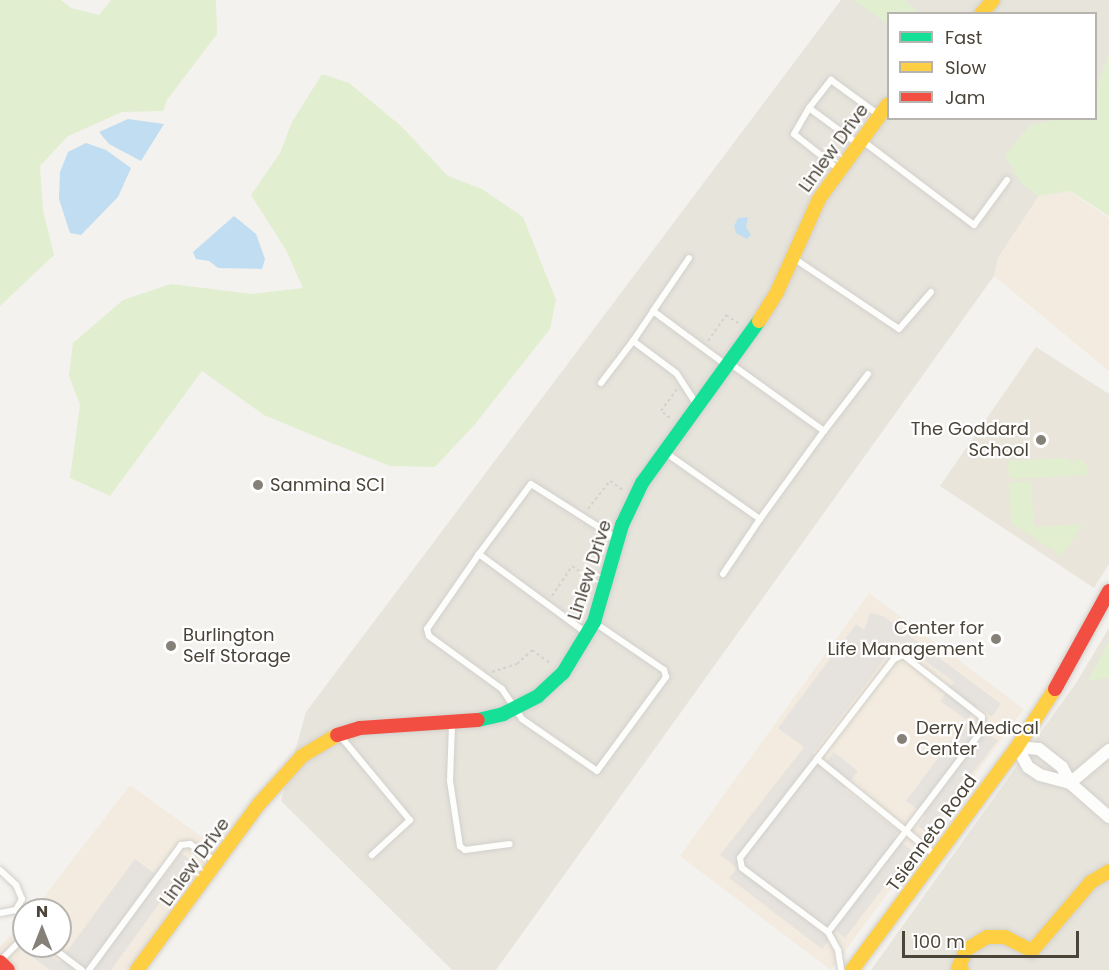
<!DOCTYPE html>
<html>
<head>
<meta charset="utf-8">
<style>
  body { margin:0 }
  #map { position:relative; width:1109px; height:970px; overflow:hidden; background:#f4f2ee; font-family:Poppins,sans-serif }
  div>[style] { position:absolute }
  .residential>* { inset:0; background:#e7e4dc }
  .commercial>* { inset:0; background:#f3ebdf }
  .education>* { inset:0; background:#eae5da }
  .green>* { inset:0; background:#e1eecf }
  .parking>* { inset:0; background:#e6e3df }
  .water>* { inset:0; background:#c0ddf1 }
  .path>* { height:2px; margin-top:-1px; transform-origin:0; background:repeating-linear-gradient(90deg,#d3d2cc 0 3px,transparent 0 6px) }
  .roads { filter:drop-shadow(0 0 2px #d2d0cb) drop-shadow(0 0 2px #d2d0cb) }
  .lane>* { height:6px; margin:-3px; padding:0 3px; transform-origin:3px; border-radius:3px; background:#fdfdfc }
  .street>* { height:12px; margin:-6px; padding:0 6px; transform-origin:6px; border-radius:6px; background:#fdfdfc }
  .fast>* { height:14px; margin:-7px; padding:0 7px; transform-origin:7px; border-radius:7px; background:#16e098 }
  .slow>* { height:14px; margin:-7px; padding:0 7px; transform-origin:7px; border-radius:7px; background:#ffcf43 }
  .jam>* { height:14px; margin:-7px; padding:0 7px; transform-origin:7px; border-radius:7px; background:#f24e42 }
  .dots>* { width:16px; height:16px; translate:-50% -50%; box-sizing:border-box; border:3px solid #fff; border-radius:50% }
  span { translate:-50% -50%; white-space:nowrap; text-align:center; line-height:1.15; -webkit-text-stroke:4.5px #fff; paint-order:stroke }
  .street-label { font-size:18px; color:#4b4439 }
  .poi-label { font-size:18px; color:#4b4439 }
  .right { translate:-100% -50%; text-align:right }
  .left { translate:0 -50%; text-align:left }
  .legend { position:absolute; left:887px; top:12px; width:210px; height:108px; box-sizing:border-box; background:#fff; border:2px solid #b7b4b0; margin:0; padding:8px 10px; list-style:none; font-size:18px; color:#4b4439 }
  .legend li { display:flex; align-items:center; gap:12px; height:30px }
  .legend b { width:30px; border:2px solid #b7b4b0 }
  .north { position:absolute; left:12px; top:898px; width:60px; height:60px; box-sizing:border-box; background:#fff; border:2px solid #b7b4b0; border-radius:50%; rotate:0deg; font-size:16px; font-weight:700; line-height:24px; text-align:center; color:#4b4439 }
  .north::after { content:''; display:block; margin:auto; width:21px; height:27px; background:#868178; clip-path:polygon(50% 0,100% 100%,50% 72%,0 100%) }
  .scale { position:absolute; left:902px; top:931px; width:177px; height:27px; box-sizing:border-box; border:3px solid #4b4439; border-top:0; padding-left:8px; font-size:18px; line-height:21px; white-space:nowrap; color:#4b4439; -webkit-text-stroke:4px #fff; paint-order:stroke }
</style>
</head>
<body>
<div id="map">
  <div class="residential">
    <i style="clip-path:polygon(evenodd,841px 0,1109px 0,1109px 108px,1039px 196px,998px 258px,994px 276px,496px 970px,452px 970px,281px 801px,306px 712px,841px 0,888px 14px,1096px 14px,1096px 118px,888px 118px,888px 14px)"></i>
    <i style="clip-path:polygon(1109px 628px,1109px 970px,871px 970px,1076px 683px)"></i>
  </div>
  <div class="commercial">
    <i style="clip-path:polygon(1069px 191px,1109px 218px,1109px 371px,994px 276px,998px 258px,1039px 196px)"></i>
    <i style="clip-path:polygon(869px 593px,1024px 709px,831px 970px,680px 856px)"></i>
    <i style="clip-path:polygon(130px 785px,223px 852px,134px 970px,8px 970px,0 962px,0 946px,24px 922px,24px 946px,60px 946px,60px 910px,34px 910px)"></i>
  </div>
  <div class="education">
    <i style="clip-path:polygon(1036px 347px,1109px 394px,1109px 564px,1094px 588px,940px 486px)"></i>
  </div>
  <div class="green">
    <i style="clip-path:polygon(0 0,61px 0,71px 8px,99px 15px,111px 0,216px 0,217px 34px,167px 100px,163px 111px,122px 112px,68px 136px,40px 166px,43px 210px,54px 255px,0 306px)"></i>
    <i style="clip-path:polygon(853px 0,905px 0,919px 13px,888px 14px,888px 24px)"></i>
    <i style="clip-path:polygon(1109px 53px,1109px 216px,1070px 191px,1039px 196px,1020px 182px,1005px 155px,1029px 126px,1058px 119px,1096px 118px,1096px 90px)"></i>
    <i style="clip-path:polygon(322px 74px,349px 83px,401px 126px,448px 176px,482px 189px,523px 217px,556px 300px,550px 329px,476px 423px,435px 467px,390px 466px,329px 442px,264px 415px,202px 371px,110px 496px,70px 478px,80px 405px,69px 376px,73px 343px,123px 300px,171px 284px,252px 294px,303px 288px,286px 250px,251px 195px,280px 153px,292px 122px)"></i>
    <i style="clip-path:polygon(1066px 458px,1073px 463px,1077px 458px,1087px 465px,1088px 475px,1009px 479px,1008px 461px)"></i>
    <i style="clip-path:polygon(1031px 481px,1034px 527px,1083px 524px,1062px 556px,1011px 523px,1009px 483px)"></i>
    <i style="clip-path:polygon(1109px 641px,1109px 678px,1088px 681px,1098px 662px)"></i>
  </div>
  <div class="parking">
    <i style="clip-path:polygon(870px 613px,883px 616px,1001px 704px,992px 717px,978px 706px,967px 720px,940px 701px,954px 682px,898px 641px,813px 753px,825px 764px,834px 752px,858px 771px,844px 789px,898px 831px,894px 837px,912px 850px,845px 938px,836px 931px,822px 949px,729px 878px,737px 868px,720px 855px,804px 747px,778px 728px,856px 624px,864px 630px)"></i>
    <i style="clip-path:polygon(965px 722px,998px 740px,927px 833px,918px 826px,926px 816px,906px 801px)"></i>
    <i style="clip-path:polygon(181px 853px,191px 860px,111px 970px,50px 970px,24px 951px,27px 946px,48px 946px,45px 952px,59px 962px,135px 859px,162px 879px)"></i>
  </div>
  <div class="water">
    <i style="clip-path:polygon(128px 119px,164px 124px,141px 161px,109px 144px,99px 132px)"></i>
    <i style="clip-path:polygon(86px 143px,106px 150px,131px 168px,118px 197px,81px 235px,70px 233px,59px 199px,60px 172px,68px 152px)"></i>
    <i style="clip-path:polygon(234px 216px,256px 234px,265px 259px,262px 269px,218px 268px,209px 261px,196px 259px,193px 252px)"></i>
    <i style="clip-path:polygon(748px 217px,746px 227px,751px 235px,747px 239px,736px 233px,734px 226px,738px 218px)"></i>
  </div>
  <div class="path">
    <i style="left:708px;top:341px;width:32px;rotate:-55deg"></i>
    <i style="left:726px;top:315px;width:17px;rotate:33deg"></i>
    <i style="left:670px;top:418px;width:11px;rotate:-142deg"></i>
    <i style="left:661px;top:411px;width:27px;rotate:-54deg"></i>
    <i style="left:588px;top:509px;width:36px;rotate:-52deg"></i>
    <i style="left:610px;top:481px;width:16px;rotate:35deg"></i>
    <i style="left:552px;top:596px;width:36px;rotate:-56deg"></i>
    <i style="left:572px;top:566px;width:24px;rotate:35deg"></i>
    <i style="left:492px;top:672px;width:26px;rotate:-18deg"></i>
    <i style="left:517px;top:664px;width:21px;rotate:-43deg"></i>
    <i style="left:532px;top:650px;width:24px;rotate:36deg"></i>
  </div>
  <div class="roads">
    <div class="lane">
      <i style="left:809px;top:108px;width:61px;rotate:36.3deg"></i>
      <i style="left:864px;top:142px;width:138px;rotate:37deg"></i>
      <i style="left:974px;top:225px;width:56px;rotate:-53.7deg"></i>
      <i style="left:838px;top:169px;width:56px;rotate:-141.5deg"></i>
      <i style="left:794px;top:134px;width:30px;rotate:-60deg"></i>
      <i style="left:809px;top:108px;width:36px;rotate:-52deg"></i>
      <i style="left:831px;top:80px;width:59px;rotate:36.1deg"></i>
      <i style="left:795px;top:259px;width:125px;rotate:33.9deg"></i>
      <i style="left:899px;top:329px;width:49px;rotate:-49.1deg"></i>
      <i style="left:653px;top:311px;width:64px;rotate:-55.8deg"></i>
      <i style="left:601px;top:383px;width:53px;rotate:-52.7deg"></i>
      <i style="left:697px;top:405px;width:38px;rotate:-123deg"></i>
      <i style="left:676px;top:373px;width:54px;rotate:-143.3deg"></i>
      <i style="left:633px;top:341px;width:36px;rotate:-56deg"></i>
      <i style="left:653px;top:311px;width:89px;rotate:36.4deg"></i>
      <i style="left:824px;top:431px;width:72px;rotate:-52.3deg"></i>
      <i style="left:666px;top:453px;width:115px;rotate:35.1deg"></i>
      <i style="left:760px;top:519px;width:109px;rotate:-54deg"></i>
      <i style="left:824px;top:431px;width:113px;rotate:-144.3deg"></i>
      <i style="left:479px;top:554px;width:87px;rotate:-53.4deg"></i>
      <i style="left:531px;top:484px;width:101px;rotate:32.4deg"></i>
      <i style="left:723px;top:574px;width:66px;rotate:-56.1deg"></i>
      <i style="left:585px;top:632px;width:132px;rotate:-143.7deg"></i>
      <i style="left:479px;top:554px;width:91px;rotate:124.7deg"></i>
      <i style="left:427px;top:629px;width:7px;rotate:74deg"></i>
      <i style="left:429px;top:636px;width:90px;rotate:36deg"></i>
      <i style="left:502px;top:689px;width:36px;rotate:56deg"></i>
      <i style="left:522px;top:719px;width:91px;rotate:34.7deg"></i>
      <i style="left:597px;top:771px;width:117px;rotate:-53.7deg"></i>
      <i style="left:666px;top:677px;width:7px;rotate:-106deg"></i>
      <i style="left:664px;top:670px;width:83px;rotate:-145.7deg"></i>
      <i style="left:452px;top:724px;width:57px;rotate:92deg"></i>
      <i style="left:450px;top:781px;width:66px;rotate:81.3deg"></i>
      <i style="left:460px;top:846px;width:6px;rotate:39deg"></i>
      <i style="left:465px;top:850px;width:45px;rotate:-7.6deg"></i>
      <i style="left:341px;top:737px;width:108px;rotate:50.3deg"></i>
      <i style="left:410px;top:820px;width:52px;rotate:137.4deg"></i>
      <i style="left:817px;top:759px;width:126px;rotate:-52.4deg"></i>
      <i style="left:894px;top:659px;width:10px;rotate:-24deg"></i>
      <i style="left:903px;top:655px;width:100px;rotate:38.1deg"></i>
      <i style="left:982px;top:717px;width:16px;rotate:97deg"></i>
      <i style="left:980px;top:733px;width:123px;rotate:127.1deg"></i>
      <i style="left:906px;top:831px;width:114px;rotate:-141deg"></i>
      <i style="left:817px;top:759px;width:125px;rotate:127.9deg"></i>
      <i style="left:740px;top:858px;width:10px;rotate:79deg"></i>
      <i style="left:742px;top:868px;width:107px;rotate:36.7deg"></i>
      <i style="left:828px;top:932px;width:128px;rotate:-52.3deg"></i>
      <i style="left:906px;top:831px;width:39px;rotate:40deg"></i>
      <i style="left:0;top:870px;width:22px;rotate:43deg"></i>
      <i style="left:16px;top:885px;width:15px;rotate:67deg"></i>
      <i style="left:22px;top:899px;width:13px;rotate:119deg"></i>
      <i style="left:16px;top:910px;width:16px;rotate:169deg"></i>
      <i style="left:828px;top:932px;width:21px;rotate:61deg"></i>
      <i style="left:838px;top:950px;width:20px;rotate:81deg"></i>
      <i style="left:50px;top:946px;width:40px;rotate:37deg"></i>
      <i style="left:1px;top:960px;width:33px;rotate:-45deg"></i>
      <i style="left:89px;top:970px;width:155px;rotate:-53.6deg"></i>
      <i style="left:181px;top:845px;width:9px;rotate:-6deg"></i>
      <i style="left:190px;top:844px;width:30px;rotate:34deg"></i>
    </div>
    <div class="street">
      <i style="left:1017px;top:747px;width:22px;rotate:5deg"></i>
      <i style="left:1039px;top:749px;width:29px;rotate:38deg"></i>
      <i style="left:1062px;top:767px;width:18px;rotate:63deg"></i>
      <i style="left:1070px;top:783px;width:52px;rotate:41.1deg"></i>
      <i style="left:1017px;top:747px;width:23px;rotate:61deg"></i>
      <i style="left:1028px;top:767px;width:14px;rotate:34deg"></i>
      <i style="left:1040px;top:775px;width:31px;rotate:15deg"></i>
      <i style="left:1070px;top:783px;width:51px;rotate:-40.2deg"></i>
    </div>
    <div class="fast">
      <i style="left:478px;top:720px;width:26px;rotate:-13deg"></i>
      <i style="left:503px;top:714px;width:39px;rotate:-27deg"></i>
      <i style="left:538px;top:696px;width:34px;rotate:-43deg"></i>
      <i style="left:563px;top:673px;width:60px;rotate:-58.7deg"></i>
      <i style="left:594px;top:622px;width:101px;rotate:-73.9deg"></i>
      <i style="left:622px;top:525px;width:47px;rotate:-64.5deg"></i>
      <i style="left:642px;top:483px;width:200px;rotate:-54.2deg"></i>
    </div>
    <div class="slow">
      <i style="left:981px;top:14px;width:18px;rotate:-49deg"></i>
      <i style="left:759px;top:321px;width:34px;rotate:-58deg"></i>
      <i style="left:777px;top:292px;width:102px;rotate:-65.7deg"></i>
      <i style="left:819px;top:199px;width:117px;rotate:-54deg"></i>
      <i style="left:137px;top:970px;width:206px;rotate:-53.7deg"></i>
      <i style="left:259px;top:804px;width:64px;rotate:-48.1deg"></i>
      <i style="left:302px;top:756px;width:41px;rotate:-31deg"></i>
      <i style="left:852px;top:970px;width:277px;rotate:-53.5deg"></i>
      <i style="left:1017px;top:747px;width:69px;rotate:-56.8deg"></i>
      <i style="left:962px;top:970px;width:4px;rotate:-153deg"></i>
      <i style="left:958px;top:968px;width:21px;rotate:-65deg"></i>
      <i style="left:967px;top:949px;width:23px;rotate:-31deg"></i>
      <i style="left:987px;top:937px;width:18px"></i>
      <i style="left:1005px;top:937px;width:30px;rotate:27deg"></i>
      <i style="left:1032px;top:951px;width:91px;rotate:-49.5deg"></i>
      <i style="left:1091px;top:882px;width:21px;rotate:-31deg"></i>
    </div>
    <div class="jam">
      <i style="left:1055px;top:689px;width:112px;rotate:-61.1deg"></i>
      <i style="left:337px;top:735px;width:24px;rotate:-17deg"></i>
      <i style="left:360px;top:728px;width:118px;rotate:-3.9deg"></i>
      <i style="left:0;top:962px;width:11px;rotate:45deg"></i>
    </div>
  </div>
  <div class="dots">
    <i style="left:1041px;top:440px;background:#868178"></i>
    <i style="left:258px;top:485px;background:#868178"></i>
    <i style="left:996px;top:639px;background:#868178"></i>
    <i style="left:171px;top:646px;background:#868178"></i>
    <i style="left:902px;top:739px;background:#868178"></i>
  </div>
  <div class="street-label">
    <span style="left:834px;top:148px;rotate:-54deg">Linlew Drive</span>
    <span style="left:590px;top:570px;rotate:-72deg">Linlew Drive</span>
    <span style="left:932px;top:833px;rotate:-54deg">Tsienneto Road</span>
    <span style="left:195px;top:862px;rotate:-54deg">Linlew Drive</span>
  </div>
  <div class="poi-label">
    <span class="right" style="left:1029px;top:440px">The Goddard<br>School</span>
    <span class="left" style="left:270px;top:485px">Sanmina SCI</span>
    <span class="right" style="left:984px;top:639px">Center for<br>Life Management</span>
    <span class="left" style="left:183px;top:646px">Burlington<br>Self Storage</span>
    <span class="left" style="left:916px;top:739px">Derry Medical<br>Center</span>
  </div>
  <ul class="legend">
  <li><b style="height:8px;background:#16e098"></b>Fast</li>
  <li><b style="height:8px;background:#ffcf43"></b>Slow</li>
  <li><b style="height:8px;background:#f24e42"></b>Jam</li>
  </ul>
  <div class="north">N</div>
  <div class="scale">100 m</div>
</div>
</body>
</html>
